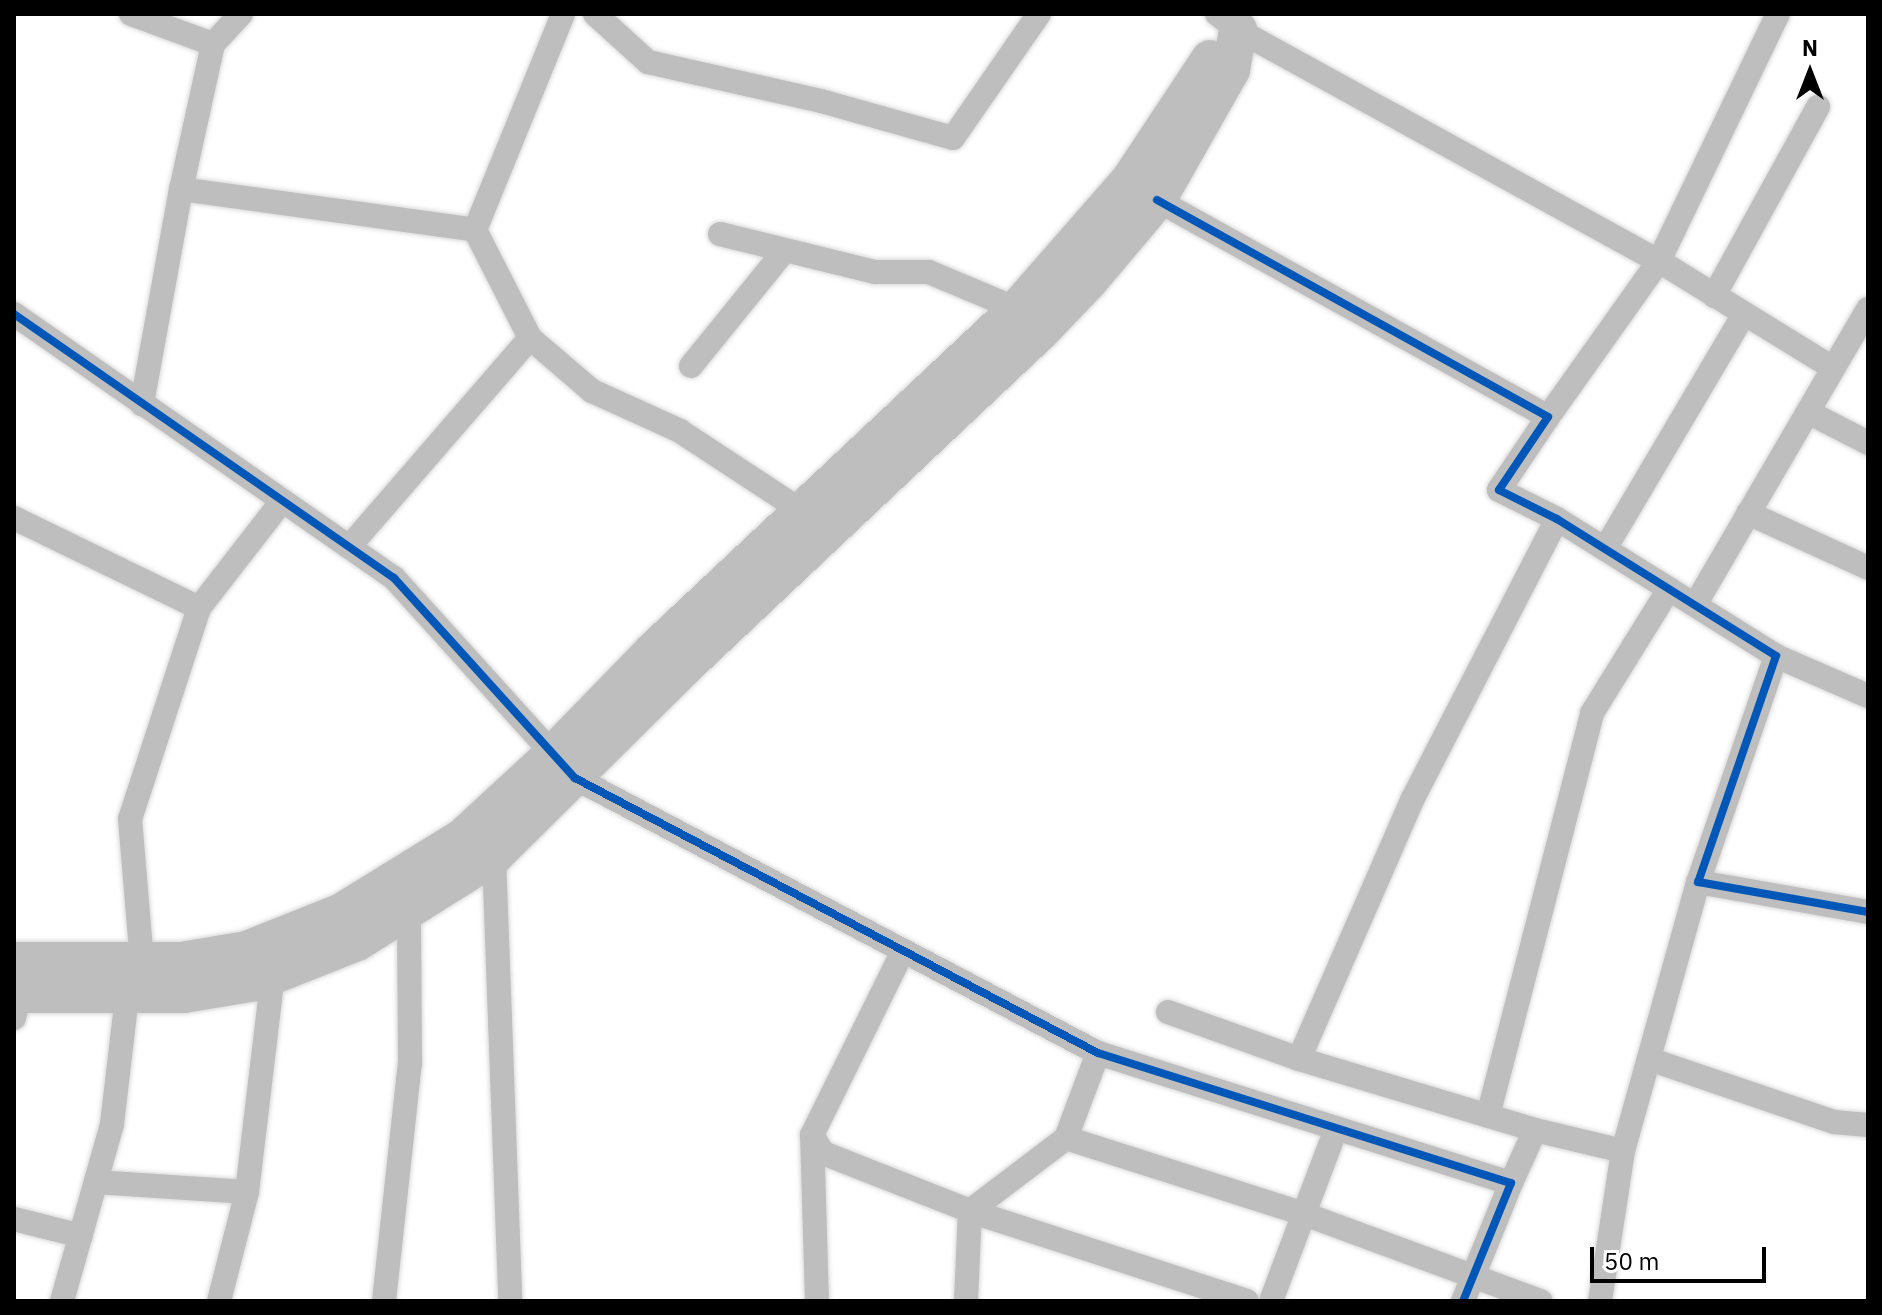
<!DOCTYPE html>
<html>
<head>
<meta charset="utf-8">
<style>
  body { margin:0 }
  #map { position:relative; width:1882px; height:1315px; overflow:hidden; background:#fff; font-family:"IBM Plex Sans",sans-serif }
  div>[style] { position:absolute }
  .roads { filter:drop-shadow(0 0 2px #dbdbdb) drop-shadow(0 0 2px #dbdbdb) }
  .street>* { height:24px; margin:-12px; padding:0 12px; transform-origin:12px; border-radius:12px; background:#bebebe }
  .primary>* { height:38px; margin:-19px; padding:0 19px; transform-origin:19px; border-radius:19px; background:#bebebe }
  .cycleway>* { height:8px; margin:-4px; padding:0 4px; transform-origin:4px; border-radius:4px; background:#0057b8 }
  span { translate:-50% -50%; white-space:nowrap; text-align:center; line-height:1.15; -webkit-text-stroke:7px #fff; paint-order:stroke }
  .frame { position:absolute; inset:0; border:16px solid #000; pointer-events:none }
  .north { position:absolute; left:1770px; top:32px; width:80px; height:80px; -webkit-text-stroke:6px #fff; paint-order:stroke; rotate:0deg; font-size:22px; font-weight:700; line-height:32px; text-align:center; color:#000 }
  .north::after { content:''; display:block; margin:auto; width:28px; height:36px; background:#000; clip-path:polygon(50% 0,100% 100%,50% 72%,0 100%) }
  .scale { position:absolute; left:1590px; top:1247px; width:176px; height:36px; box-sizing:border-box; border:4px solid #000; border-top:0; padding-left:10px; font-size:24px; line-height:28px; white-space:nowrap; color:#000; -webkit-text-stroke:6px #fff; paint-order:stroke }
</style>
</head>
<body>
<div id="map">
  <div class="roads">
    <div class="street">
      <i style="left:131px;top:14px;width:87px;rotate:20.1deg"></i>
      <i style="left:213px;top:44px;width:148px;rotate:102.4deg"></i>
      <i style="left:181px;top:189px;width:219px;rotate:100.3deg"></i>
      <i style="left:595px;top:14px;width:72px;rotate:42.2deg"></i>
      <i style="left:648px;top:62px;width:177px;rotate:12.7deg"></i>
      <i style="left:821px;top:101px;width:137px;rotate:15.7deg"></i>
      <i style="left:953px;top:138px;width:151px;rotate:-55.3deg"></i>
      <i style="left:1217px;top:14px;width:26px;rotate:37deg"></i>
      <i style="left:1238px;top:30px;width:480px;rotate:28.8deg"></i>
      <i style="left:1659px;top:261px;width:204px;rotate:31.6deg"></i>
      <i style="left:213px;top:44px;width:41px;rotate:-47deg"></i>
      <i style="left:181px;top:189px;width:297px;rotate:7.9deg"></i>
      <i style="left:475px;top:230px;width:121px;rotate:63deg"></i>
      <i style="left:1157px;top:200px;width:447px;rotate:29deg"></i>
      <i style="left:1548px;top:417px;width:88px;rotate:123.9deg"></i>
      <i style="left:1499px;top:490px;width:65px;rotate:26.6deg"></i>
      <i style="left:1557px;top:519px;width:258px;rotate:32deg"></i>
      <i style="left:1776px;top:656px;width:239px;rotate:109deg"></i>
      <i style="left:1698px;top:882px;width:173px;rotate:10deg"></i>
      <i style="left:475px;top:230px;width:233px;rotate:-67.8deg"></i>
      <i style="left:720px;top:234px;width:160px;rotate:13.8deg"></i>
      <i style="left:875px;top:272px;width:54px"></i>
      <i style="left:929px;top:272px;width:95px;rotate:22.8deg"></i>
      <i style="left:1714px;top:296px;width:216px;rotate:-61.2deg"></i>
      <i style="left:14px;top:314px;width:463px;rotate:34.8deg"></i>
      <i style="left:394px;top:578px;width:270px;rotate:47.9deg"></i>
      <i style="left:575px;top:778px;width:591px;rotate:27.74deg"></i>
      <i style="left:1098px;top:1053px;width:433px;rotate:17.5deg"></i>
      <i style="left:1511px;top:1183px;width:127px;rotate:112.1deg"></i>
      <i style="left:691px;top:366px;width:149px;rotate:-51deg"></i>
      <i style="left:1808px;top:412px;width:68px;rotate:27.3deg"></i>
      <i style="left:1548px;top:417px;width:191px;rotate:-54.6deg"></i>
      <i style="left:1659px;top:261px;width:274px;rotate:-64.3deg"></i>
      <i style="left:1748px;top:513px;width:132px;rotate:24.6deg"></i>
      <i style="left:14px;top:518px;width:206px;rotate:25.9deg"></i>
      <i style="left:199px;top:608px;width:222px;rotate:108.1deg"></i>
      <i style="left:130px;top:819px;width:143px;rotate:85.2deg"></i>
      <i style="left:349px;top:547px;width:276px;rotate:-49.1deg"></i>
      <i style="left:530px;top:338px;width:82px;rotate:40.5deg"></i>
      <i style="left:592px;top:391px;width:97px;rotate:24.4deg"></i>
      <i style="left:680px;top:431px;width:146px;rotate:33.3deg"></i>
      <i style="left:1605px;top:549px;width:273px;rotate:-59.4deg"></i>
      <i style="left:1695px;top:605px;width:343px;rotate:-59.7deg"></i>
      <i style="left:199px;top:608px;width:135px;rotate:-52.2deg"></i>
      <i style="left:1776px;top:656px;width:100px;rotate:23.5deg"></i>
      <i style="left:494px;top:856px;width:445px;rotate:87.9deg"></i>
      <i style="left:1168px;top:1012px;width:139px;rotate:19.7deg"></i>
      <i style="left:1299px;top:1059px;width:283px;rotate:-66.4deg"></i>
      <i style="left:1412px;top:800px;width:316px;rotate:-62.7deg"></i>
      <i style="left:14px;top:1018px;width:25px;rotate:-76deg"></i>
      <i style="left:1299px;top:1059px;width:246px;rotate:16.7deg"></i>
      <i style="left:1649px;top:1059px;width:195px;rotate:18.8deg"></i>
      <i style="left:1834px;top:1122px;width:34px;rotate:5deg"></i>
      <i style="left:1488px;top:1116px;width:416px;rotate:-75.5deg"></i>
      <i style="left:1592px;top:713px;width:146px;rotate:-58.2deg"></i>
      <i style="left:812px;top:1135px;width:21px;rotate:59deg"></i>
      <i style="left:823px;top:1153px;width:158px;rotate:21.5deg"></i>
      <i style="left:970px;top:1211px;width:291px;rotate:18deg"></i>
      <i style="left:1066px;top:1138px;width:250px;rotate:17.7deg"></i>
      <i style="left:1304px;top:1214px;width:252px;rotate:20.2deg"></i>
      <i style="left:96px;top:1182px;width:151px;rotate:3.8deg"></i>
      <i style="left:1511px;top:1183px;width:58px;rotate:-65.6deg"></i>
      <i style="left:1535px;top:1130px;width:90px;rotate:13.4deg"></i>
      <i style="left:1623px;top:1151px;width:279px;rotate:-74.4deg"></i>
      <i style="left:970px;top:1211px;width:121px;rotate:-37.2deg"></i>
      <i style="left:1066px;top:1138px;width:91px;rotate:-69.4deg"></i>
      <i style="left:14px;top:1219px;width:69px;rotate:14.2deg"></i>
      <i style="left:62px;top:1301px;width:184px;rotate:-74.2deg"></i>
      <i style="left:112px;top:1124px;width:145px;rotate:-83.3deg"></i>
      <i style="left:219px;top:1301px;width:113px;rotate:-75.6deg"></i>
      <i style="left:247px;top:1192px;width:219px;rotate:-83.2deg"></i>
      <i style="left:384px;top:1301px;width:239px;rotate:-83.8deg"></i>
      <i style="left:410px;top:1063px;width:153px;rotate:-90.4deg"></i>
      <i style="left:817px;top:1301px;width:166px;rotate:-91.7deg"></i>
      <i style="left:812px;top:1135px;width:205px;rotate:-63.7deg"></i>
      <i style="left:966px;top:1301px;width:90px;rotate:-87.5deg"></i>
      <i style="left:1271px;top:1301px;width:184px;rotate:-69.3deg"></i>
      <i style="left:1600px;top:1301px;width:152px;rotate:-81.3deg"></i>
    </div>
    <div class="primary">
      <i style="left:14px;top:961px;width:167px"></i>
      <i style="left:181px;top:961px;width:67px;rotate:-9.5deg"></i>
      <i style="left:247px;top:950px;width:102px;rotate:-21.8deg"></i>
      <i style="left:342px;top:912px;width:141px;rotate:-31.7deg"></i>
      <i style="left:462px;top:838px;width:122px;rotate:-42.7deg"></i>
      <i style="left:552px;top:755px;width:146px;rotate:-45.8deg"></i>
      <i style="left:654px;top:650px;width:498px;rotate:-43.2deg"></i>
      <i style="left:1017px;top:309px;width:171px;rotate:-48.8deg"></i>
      <i style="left:1130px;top:180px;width:145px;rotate:-56.5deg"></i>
      <i style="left:14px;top:994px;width:170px"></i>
      <i style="left:184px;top:994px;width:73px;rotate:-9.5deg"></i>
      <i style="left:256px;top:982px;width:109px;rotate:-21.6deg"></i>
      <i style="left:357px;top:942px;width:162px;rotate:-32.1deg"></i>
      <i style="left:494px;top:856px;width:260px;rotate:-44.8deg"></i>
      <i style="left:678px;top:673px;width:497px;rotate:-43.3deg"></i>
      <i style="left:1040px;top:332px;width:69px;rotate:-46.2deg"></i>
      <i style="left:1088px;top:282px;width:107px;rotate:-49.9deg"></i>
      <i style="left:1157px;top:200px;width:150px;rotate:-60.4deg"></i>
      <i style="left:1231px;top:70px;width:41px;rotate:-80.1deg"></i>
    </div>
  </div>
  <div class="cycleway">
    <i style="left:1157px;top:200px;width:447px;rotate:29deg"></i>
    <i style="left:1548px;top:417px;width:88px;rotate:123.9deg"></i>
    <i style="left:1499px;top:490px;width:65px;rotate:26.6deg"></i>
    <i style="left:1557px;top:519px;width:258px;rotate:32deg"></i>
    <i style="left:1776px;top:656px;width:239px;rotate:109deg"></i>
    <i style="left:1698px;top:882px;width:173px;rotate:10deg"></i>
    <i style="left:14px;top:314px;width:463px;rotate:34.8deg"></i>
    <i style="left:394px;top:578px;width:270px;rotate:47.9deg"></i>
    <i style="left:575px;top:778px;width:591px;rotate:27.74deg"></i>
    <i style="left:1098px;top:1053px;width:433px;rotate:17.5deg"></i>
    <i style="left:1511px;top:1183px;width:127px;rotate:112.1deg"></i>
  </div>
  <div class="frame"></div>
  <div class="north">N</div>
  <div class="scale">50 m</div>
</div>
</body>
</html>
